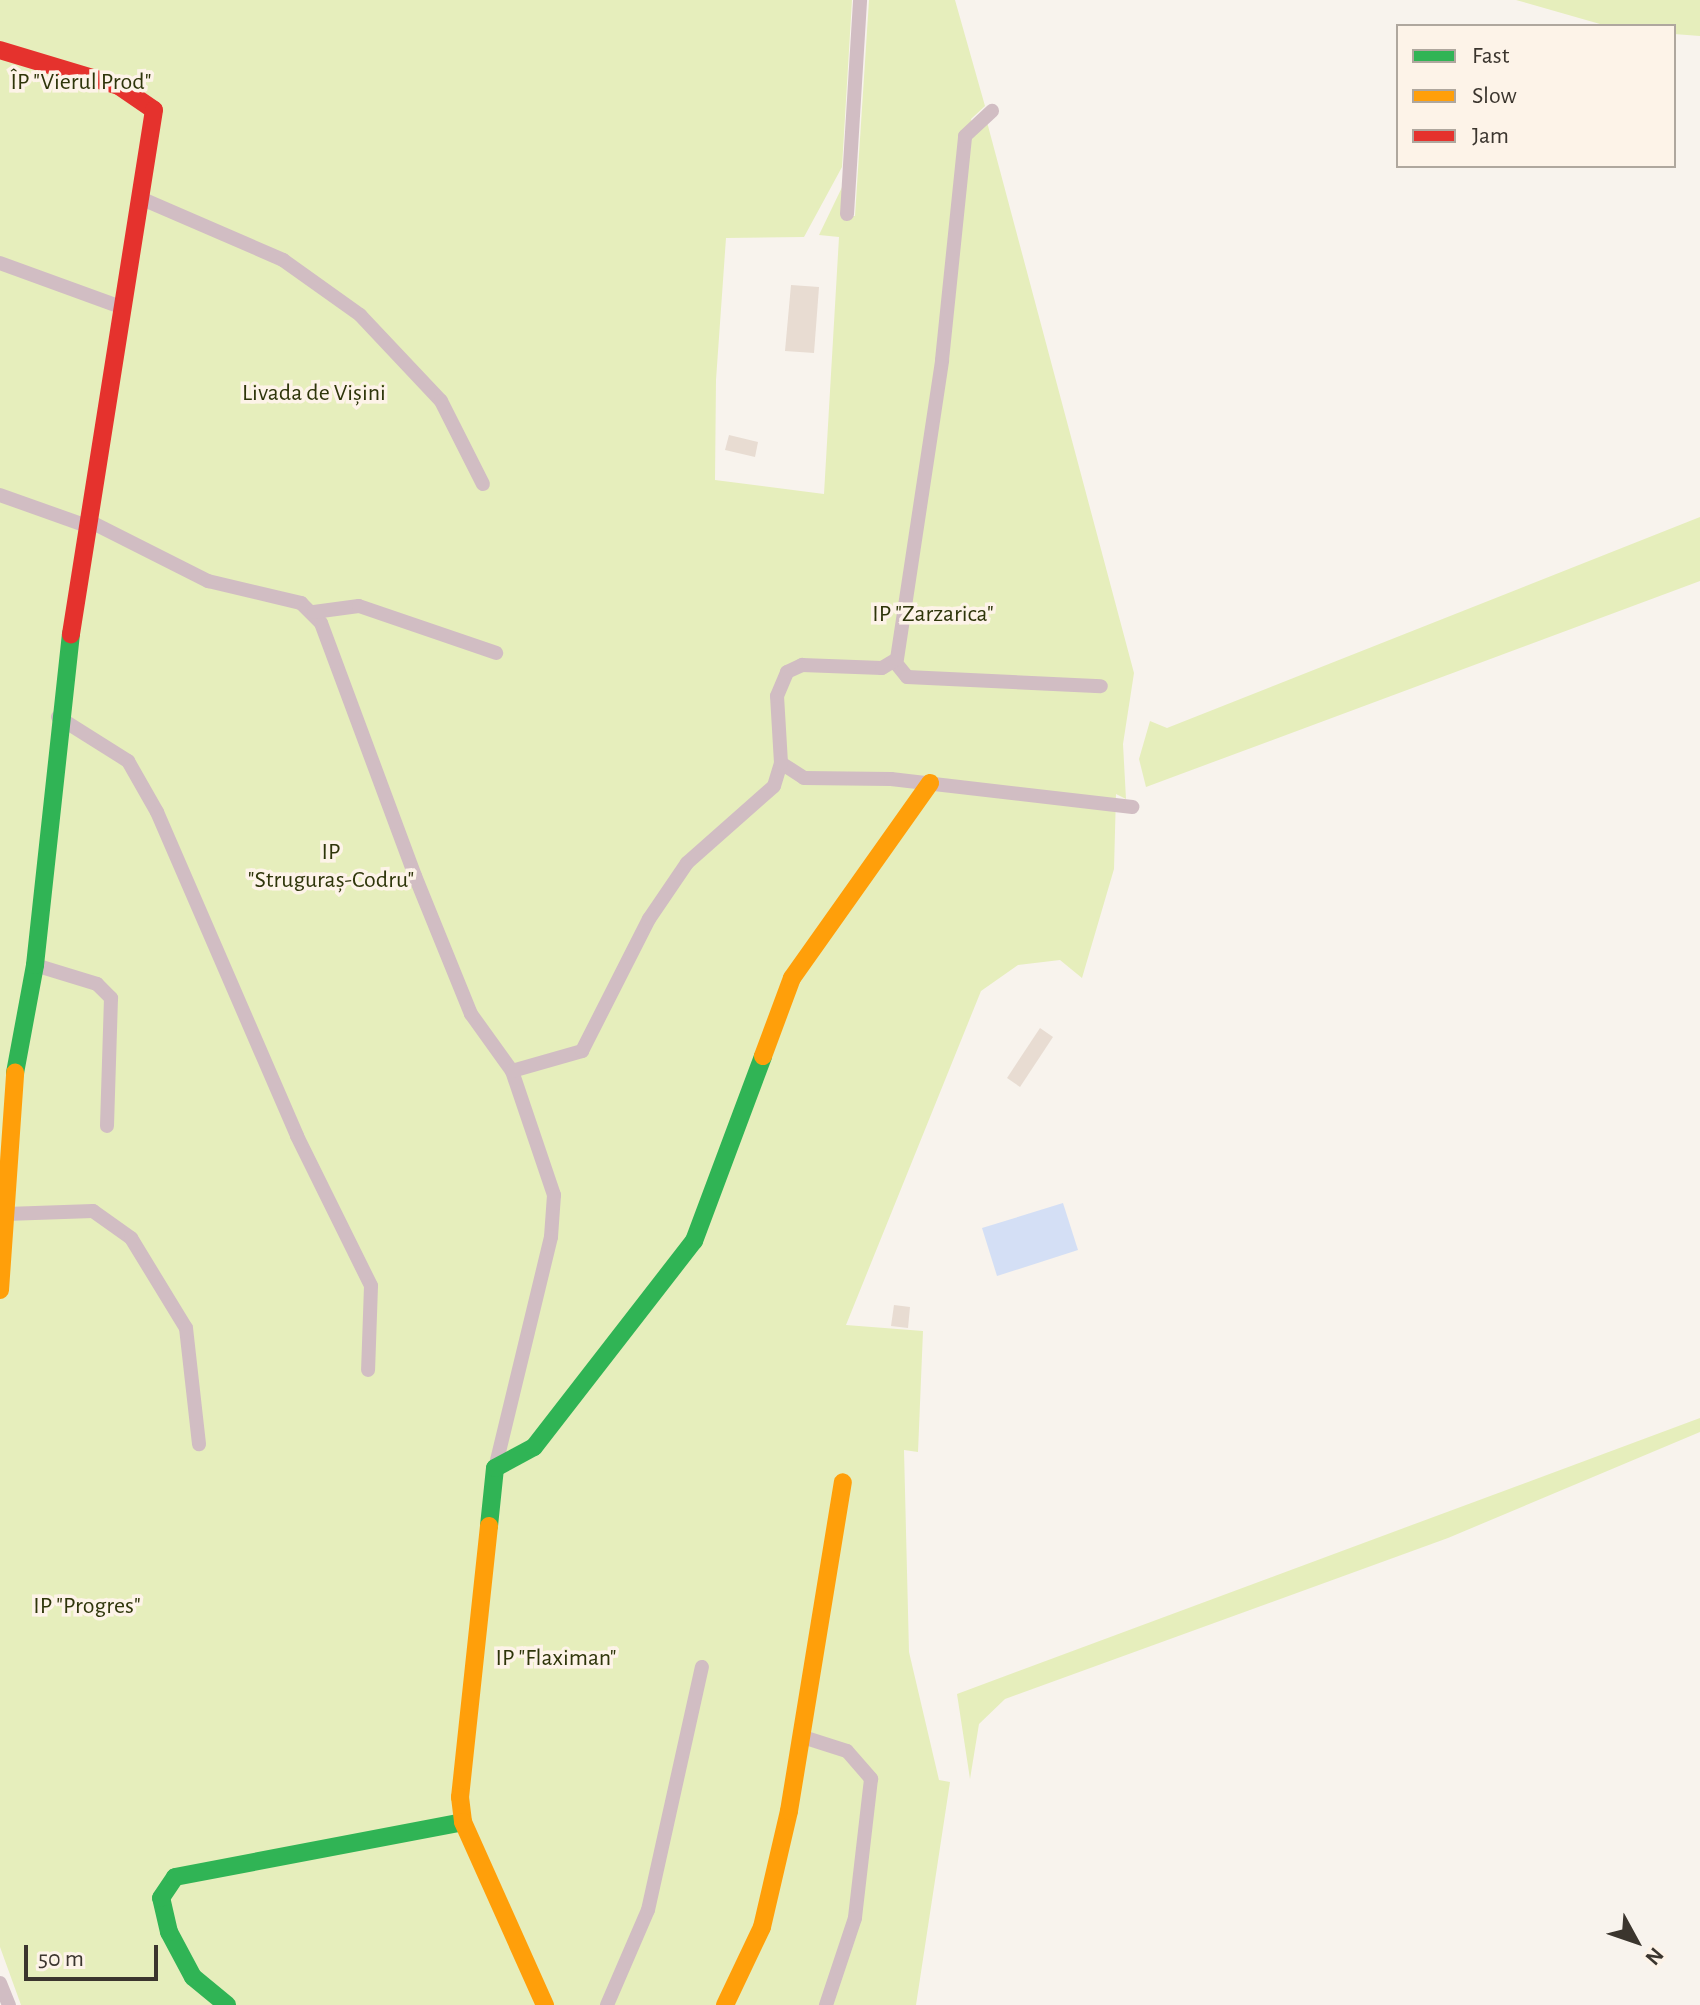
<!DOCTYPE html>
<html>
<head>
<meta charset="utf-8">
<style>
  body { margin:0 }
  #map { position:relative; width:1700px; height:2005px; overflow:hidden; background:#f8f3ed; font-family:"Alegreya Sans",sans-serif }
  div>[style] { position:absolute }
  .green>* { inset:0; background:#e6eebc }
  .water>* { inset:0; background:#d4dff5 }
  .building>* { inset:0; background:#e8dcd2 }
  .street>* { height:14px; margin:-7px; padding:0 7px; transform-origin:7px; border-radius:7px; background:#d1bdc3 }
  .fast>* { height:18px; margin:-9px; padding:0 9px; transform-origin:9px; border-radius:9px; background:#30b455 }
  .slow>* { height:18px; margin:-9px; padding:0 9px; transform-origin:9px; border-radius:9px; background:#ff9f0a }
  .jam>* { height:18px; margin:-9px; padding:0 9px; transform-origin:9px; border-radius:9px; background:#e5322d }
  span { translate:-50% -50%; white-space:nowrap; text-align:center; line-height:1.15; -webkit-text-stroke:7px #fdf3e8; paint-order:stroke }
  .park-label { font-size:24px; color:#2e350a }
  .legend { position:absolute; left:1396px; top:24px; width:280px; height:144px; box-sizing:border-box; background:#fdf3e8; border:2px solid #afa79e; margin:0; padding:10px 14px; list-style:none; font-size:24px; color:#3b352e }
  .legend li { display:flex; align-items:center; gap:16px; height:40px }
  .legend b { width:40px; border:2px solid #afa79e }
  .north { position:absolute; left:1596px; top:1901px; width:80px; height:80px; -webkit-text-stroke:6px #fdf3e8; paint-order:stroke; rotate:130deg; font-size:22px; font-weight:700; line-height:32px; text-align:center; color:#3b352e }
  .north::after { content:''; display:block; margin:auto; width:28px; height:36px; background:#3b352e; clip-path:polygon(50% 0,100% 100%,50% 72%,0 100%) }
  .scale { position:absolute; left:24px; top:1945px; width:134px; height:36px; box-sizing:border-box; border:4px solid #3b352e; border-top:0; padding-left:10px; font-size:24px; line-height:28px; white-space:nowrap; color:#3b352e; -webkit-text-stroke:6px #fdf3e8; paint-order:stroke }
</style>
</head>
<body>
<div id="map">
  <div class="green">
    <i style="clip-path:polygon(0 0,852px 0,842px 167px,804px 237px,726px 238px,716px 380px,715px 480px,824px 494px,839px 237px,819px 235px,845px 181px,842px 216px,855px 216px,869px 0,955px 0,985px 106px,971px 119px,975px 131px,987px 122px,1134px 673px,1123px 744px,1126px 799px,1116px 794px,1114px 869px,1082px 978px,1060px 960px,1018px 965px,981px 991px,846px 1325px,923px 1331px,918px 1452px,904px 1450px,909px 1652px,939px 1780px,950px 1782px,916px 2005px,21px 2005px,0 1947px)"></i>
    <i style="clip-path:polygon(1516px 0,1700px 0,1700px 36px,1674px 34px,1674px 26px,1607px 26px)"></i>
    <i style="clip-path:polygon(1700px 517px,1700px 581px,1146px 787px,1139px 759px,1150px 721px,1167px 728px)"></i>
    <i style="clip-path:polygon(1700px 1418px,1700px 1432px,1448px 1538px,1005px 1699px,979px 1724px,970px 1779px,957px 1694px)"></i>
  </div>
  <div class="water">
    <i style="clip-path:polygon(1063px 1203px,1078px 1250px,997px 1276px,982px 1228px)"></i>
  </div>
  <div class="building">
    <i style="clip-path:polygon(791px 285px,819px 287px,814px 353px,785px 351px)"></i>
    <i style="clip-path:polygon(729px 435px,758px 442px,755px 457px,725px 450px)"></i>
    <i style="clip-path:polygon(1040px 1028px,1053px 1037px,1020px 1087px,1007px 1078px)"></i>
    <i style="clip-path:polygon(894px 1305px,910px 1307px,908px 1328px,891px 1326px)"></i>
  </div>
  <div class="street">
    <i style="left:140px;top:198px;width:156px;rotate:23.4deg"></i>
    <i style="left:283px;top:260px;width:95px;rotate:35.5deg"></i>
    <i style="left:360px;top:315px;width:118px;rotate:46.7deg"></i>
    <i style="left:441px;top:401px;width:93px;rotate:63.2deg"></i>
    <i style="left:847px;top:214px;width:214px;rotate:-86.5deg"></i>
    <i style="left:0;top:263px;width:126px;rotate:20deg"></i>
    <i style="left:0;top:495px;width:92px;rotate:19.6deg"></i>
    <i style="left:87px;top:520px;width:136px;rotate:26.8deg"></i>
    <i style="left:208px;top:581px;width:96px;rotate:13.3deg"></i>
    <i style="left:301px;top:603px;width:28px;rotate:45deg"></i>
    <i style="left:321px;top:623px;width:270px;rotate:69.6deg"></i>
    <i style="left:415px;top:876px;width:149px;rotate:67.9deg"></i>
    <i style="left:471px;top:1014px;width:70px;rotate:54.3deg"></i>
    <i style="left:512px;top:1071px;width:131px;rotate:71.3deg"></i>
    <i style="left:554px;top:1195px;width:42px;rotate:94.1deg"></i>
    <i style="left:551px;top:1237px;width:238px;rotate:103.6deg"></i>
    <i style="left:314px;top:612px;width:45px;rotate:-7.6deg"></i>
    <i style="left:359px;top:606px;width:145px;rotate:18.9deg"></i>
    <i style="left:895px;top:662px;width:19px;rotate:51deg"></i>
    <i style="left:907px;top:677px;width:194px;rotate:2.7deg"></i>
    <i style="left:58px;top:717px;width:83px;rotate:32.2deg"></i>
    <i style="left:128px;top:761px;width:59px;rotate:60.4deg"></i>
    <i style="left:157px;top:812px;width:353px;rotate:66.6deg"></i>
    <i style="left:297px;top:1136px;width:167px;rotate:63.7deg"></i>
    <i style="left:371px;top:1286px;width:84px;rotate:92deg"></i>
    <i style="left:781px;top:763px;width:27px;rotate:33deg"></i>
    <i style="left:804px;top:778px;width:87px;rotate:0.7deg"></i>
    <i style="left:891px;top:779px;width:243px;rotate:6.6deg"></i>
    <i style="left:35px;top:965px;width:65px;rotate:17deg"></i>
    <i style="left:97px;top:984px;width:20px;rotate:45deg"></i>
    <i style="left:111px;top:998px;width:128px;rotate:91.8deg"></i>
    <i style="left:512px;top:1071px;width:73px;rotate:-15.9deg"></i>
    <i style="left:582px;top:1051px;width:148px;rotate:-63.1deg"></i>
    <i style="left:649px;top:919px;width:68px;rotate:-55.8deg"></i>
    <i style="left:687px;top:863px;width:116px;rotate:-41.5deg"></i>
    <i style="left:774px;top:786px;width:24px;rotate:-73deg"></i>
    <i style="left:781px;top:763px;width:67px;rotate:-93.4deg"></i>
    <i style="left:777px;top:696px;width:26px;rotate:-67deg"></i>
    <i style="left:787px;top:672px;width:17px;rotate:-25deg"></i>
    <i style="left:802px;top:665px;width:80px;rotate:2.1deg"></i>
    <i style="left:882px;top:668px;width:17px;rotate:-31deg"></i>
    <i style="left:897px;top:659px;width:302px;rotate:-81.4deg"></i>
    <i style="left:942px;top:360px;width:225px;rotate:-84.1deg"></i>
    <i style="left:965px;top:136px;width:37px;rotate:-43deg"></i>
    <i style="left:6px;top:1214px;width:87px;rotate:-2deg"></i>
    <i style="left:93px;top:1211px;width:47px;rotate:35.4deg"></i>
    <i style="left:131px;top:1238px;width:105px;rotate:58.6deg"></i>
    <i style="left:186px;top:1328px;width:117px;rotate:83.6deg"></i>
    <i style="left:803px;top:1737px;width:46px;rotate:17.7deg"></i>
    <i style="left:847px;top:1751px;width:37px;rotate:49deg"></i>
    <i style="left:871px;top:1779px;width:140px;rotate:96.6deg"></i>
    <i style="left:855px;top:1918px;width:92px;rotate:108.4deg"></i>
    <i style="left:0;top:1983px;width:24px;rotate:68deg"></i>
    <i style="left:607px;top:2005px;width:103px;rotate:-66.7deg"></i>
    <i style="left:648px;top:1910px;width:249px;rotate:-77.5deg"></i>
  </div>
  <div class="fast">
    <i style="left:15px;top:1073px;width:110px;rotate:-79.5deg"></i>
    <i style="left:35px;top:965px;width:333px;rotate:-83.8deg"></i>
    <i style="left:489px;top:1526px;width:58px;rotate:-84.1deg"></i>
    <i style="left:495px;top:1468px;width:44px;rotate:-28.3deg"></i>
    <i style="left:534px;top:1447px;width:261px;rotate:-52.2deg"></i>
    <i style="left:694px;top:1241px;width:197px;rotate:-69.5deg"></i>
    <i style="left:227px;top:2005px;width:44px;rotate:-140.5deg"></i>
    <i style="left:193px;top:1977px;width:51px;rotate:-118.1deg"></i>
    <i style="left:169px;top:1932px;width:35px;rotate:-103deg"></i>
    <i style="left:161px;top:1898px;width:25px;rotate:-56deg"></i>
    <i style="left:175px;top:1877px;width:293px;rotate:-10.8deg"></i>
  </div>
  <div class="slow">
    <i style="left:763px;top:1056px;width:83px;rotate:-69.6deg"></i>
    <i style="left:792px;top:978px;width:239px;rotate:-54.7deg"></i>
    <i style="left:0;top:1290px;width:218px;rotate:-86deg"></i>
    <i style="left:489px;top:1526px;width:273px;rotate:96.1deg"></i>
    <i style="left:460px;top:1797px;width:25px;rotate:83deg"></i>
    <i style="left:463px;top:1822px;width:201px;rotate:65.9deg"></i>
    <i style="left:725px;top:2005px;width:86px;rotate:-64.6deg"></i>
    <i style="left:762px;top:1927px;width:119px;rotate:-76.9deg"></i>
    <i style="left:789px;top:1811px;width:333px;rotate:-80.7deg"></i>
  </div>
  <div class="jam">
    <i style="left:0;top:50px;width:124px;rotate:16.8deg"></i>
    <i style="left:119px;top:86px;width:42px;rotate:34.4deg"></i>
    <i style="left:154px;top:110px;width:531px;rotate:99deg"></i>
  </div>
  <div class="park-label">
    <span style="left:81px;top:83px">ÎP "Vierul Prod"</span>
    <span style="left:314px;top:394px">Livada de Vișini</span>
    <span style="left:933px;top:615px">IP "Zarzarica"</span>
    <span style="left:331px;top:867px">IP<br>"Struguraș-Codru"</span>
    <span style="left:87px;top:1607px">IP "Progres"</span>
    <span style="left:556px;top:1659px">IP "Flaximan"</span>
  </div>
  <ul class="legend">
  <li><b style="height:10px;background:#30b455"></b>Fast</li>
  <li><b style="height:10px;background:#ff9f0a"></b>Slow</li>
  <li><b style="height:10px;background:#e5322d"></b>Jam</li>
  </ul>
  <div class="north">N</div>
  <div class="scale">50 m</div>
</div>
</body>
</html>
